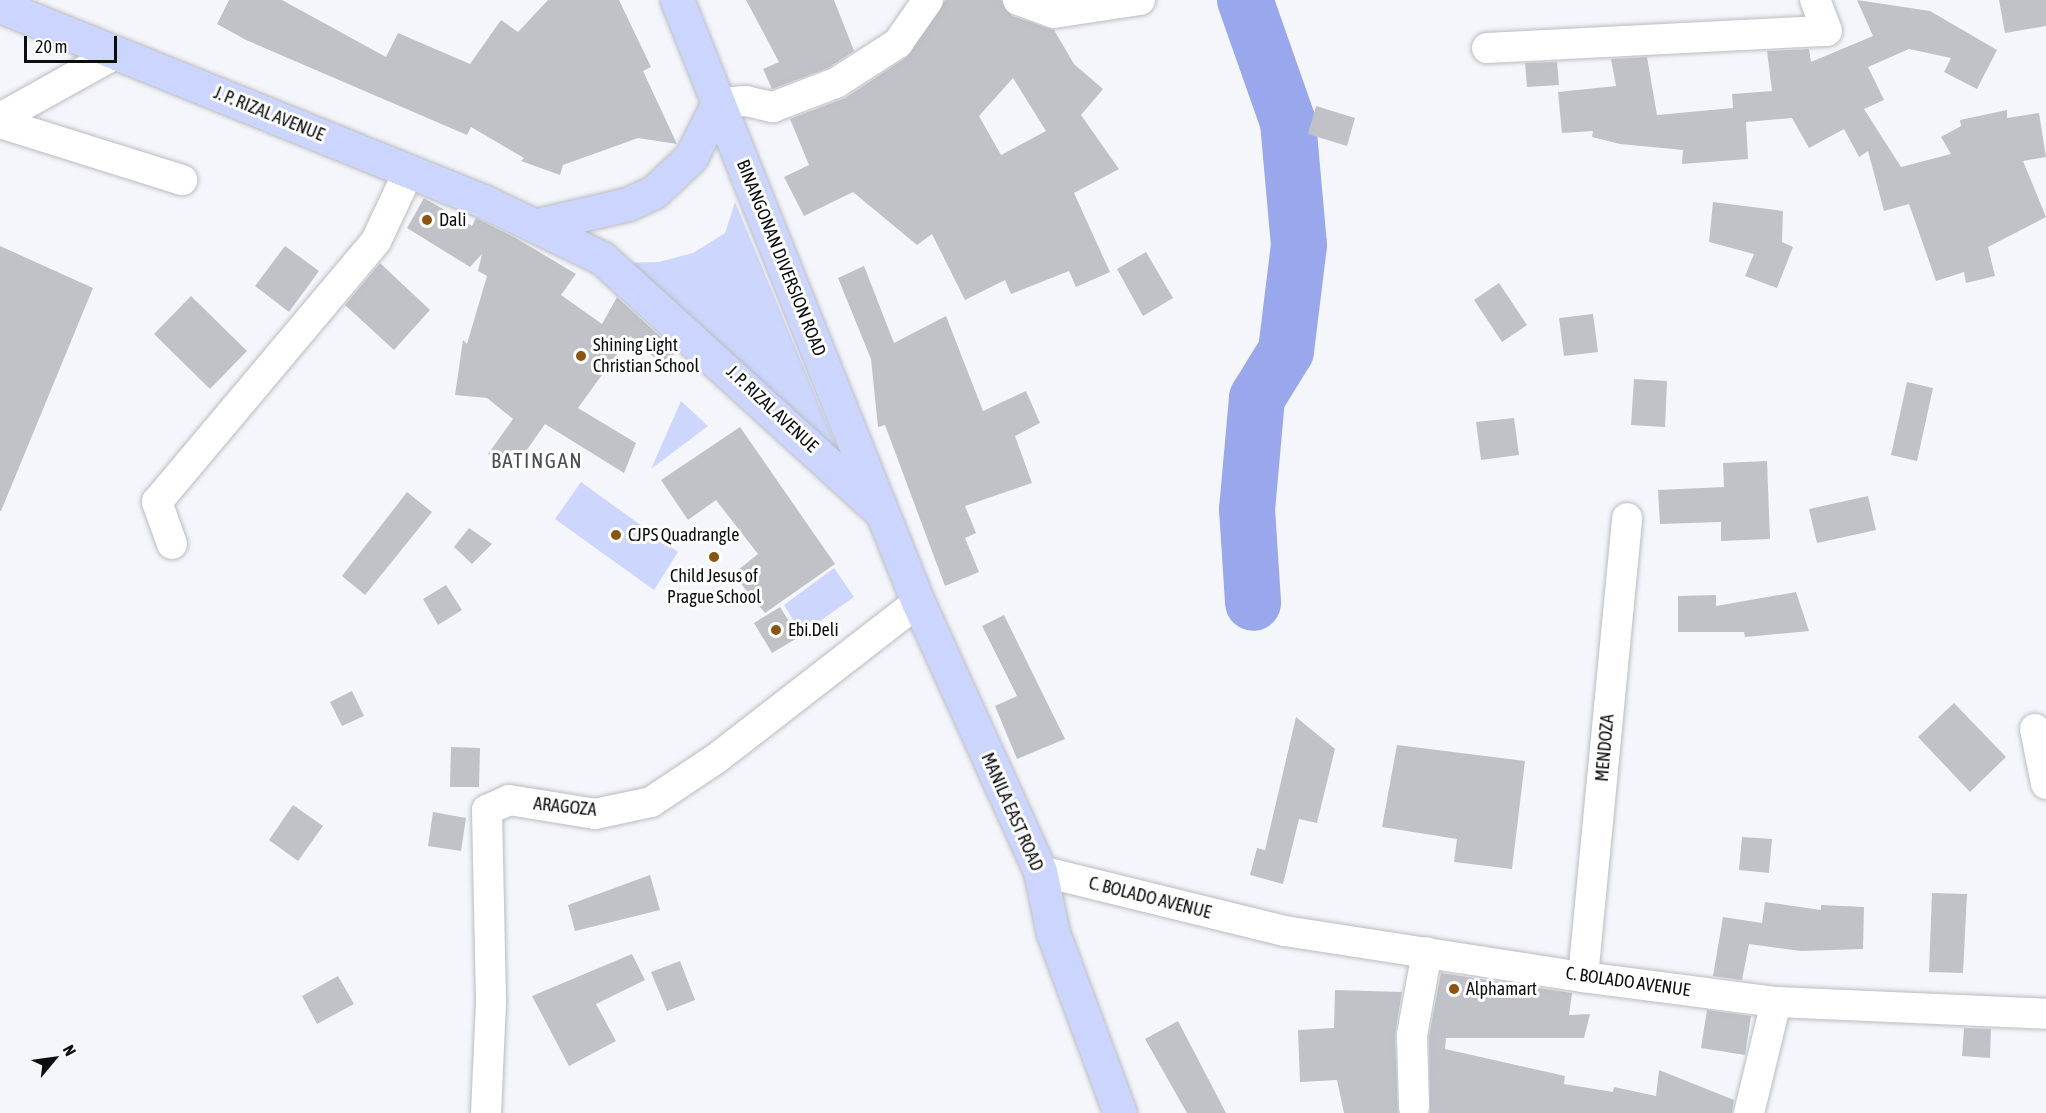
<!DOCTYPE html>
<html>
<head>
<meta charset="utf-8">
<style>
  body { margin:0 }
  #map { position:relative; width:2046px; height:1113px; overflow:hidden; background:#f4f6fb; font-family:"Asap Condensed",sans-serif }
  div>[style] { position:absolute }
  .green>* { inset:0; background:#cdd6fc }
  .river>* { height:56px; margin:-28px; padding:0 28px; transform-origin:28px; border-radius:28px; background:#99a8ed }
  .building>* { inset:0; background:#c0c2c7 }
  .roads { filter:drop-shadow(0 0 2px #babcc0) drop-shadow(0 0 2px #babcc0) }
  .minor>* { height:30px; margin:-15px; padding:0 15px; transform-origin:15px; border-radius:15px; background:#fff }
  .major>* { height:33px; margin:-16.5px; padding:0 16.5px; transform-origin:16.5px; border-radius:16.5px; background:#ccd5fe }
  .dots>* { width:16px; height:16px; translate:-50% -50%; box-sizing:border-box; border:3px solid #fff; border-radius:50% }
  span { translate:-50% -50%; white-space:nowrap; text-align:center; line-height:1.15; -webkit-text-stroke:6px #fff; paint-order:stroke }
  .street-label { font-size:18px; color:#0c0d0e }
  .poi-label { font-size:18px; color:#0c0d0e }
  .left { translate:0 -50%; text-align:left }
  .quarter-label { font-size:21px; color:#4d4f53; letter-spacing:1.5px }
  .north { position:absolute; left:24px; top:1029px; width:60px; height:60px; -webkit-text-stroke:4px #fff; paint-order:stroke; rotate:61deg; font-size:16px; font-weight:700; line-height:24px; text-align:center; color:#0c0d0e }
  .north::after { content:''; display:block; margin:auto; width:21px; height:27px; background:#0c0d0e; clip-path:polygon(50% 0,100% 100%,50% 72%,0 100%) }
  .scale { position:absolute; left:24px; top:36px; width:93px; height:27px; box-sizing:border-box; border:3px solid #0c0d0e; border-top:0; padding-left:8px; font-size:18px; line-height:21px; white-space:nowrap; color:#0c0d0e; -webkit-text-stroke:4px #fff; paint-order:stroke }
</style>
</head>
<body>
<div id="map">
  <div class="green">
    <i style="clip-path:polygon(735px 202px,850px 479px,609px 263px,659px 262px,693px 253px,725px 233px)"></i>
    <i style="clip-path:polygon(681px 401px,708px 426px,651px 469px)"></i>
    <i style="clip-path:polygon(581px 482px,678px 552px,654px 590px,555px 519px)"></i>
    <i style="clip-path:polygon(834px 568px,854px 597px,802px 634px,784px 605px)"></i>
  </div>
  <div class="river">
    <i style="left:1245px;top:0;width:129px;rotate:70.6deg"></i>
    <i style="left:1288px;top:122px;width:123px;rotate:84.9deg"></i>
    <i style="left:1299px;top:245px;width:107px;rotate:97deg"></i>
    <i style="left:1286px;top:351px;width:55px;rotate:121.7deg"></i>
    <i style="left:1257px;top:398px;width:111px;rotate:95.1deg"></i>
    <i style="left:1247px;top:509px;width:94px;rotate:86.3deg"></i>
  </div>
  <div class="building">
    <i style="clip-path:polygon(229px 0,282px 0,386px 57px,398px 33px,470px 64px,501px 20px,518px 32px,548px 0,619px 0,651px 67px,643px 71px,677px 144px,638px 138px,563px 165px,560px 175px,521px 161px,524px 158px,471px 127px,467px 135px,246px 40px,217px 24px)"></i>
    <i style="clip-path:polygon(746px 0,834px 0,854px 51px,828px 68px,772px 89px,763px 69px,779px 62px)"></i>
    <i style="clip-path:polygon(evenodd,945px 0,1001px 0,1012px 16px,1054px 30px,1074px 64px,1103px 89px,1081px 115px,1119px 169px,1074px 193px,1110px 272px,1076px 287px,1069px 271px,1011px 294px,1005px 280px,965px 300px,932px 234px,917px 245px,853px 192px,804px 216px,784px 177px,809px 165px,790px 119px,845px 98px,907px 57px,945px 0,1013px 78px,1046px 131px,1001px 155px,979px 116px,1013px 78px)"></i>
    <i style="clip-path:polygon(1857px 0,1930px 11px,1997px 50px,1977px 89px,1944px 72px,1951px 58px,1909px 49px,1868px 67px,1884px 100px,1864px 109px,1901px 167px,1951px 154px,1941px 137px,1961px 126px,1960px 120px,2007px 110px,2007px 118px,2039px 113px,2046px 157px,2023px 161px,2046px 217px,1988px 247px,1995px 276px,1966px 283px,1964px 272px,1936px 281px,1909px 204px,1884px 211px,1868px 151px,1859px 157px,1844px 129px,1809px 148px,1792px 118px,1746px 122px,1748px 159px,1682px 164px,1683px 150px,1620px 144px,1592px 137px,1593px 131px,1562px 133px,1558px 92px,1616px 86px,1611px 59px,1647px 57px,1657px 115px,1733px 108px,1732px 94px,1772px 91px,1767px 51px,1809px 49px,1811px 62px,1873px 36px)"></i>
    <i style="clip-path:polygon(1999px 0,2046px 0,2046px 26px,2005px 33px)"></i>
    <i style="clip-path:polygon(1557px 62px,1559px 85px,1527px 87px,1525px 63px)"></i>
    <i style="clip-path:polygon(1316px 106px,1355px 118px,1347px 146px,1308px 134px)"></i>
    <i style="clip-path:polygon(424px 198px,472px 226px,476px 218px,514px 237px,576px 274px,561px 295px,602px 324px,617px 297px,676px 351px,665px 367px,630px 336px,578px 408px,636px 443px,624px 473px,545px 424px,512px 471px,488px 454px,513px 419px,487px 398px,455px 395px,463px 340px,467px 344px,487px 276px,478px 271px,482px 254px,470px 267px,407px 228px)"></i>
    <i style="clip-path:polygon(1713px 202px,1783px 211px,1782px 242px,1793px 247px,1777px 288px,1745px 276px,1754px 254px,1709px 242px)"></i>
    <i style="clip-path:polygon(0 246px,93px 288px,1px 511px,0 511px)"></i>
    <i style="clip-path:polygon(285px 246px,319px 271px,289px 312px,255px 286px)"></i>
    <i style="clip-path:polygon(1146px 252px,1173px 298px,1143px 316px,1117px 269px)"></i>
    <i style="clip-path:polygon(380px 263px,430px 310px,394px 350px,345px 305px)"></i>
    <i style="clip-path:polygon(864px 266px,894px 343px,946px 316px,983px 411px,1026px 391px,1040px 423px,1015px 436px,1032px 483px,965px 506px,976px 533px,965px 538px,979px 572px,945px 586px,885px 425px,878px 427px,871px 359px,838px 278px)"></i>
    <i style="clip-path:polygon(1499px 283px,1527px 325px,1502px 342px,1474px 300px)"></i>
    <i style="clip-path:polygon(191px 296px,247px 351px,210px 389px,154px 334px)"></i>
    <i style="clip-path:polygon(1593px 314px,1598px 352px,1564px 356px,1559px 318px)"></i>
    <i style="clip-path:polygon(1634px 379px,1667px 381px,1665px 427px,1631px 425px)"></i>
    <i style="clip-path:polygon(1907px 382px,1933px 388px,1917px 461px,1891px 455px)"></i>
    <i style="clip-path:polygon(1514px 418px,1519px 455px,1481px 460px,1476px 422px)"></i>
    <i style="clip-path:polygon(740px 427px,835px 564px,765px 613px,733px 574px,758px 554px,716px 500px,688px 520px,661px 480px)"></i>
    <i style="clip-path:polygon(1767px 461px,1770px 539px,1721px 541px,1721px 522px,1660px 524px,1658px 490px,1724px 487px,1723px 463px)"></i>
    <i style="clip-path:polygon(407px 492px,432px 512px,365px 595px,342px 576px)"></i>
    <i style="clip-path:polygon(1868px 496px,1876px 530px,1817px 543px,1809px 509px)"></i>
    <i style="clip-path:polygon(469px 528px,492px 544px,472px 564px,454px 547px)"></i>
    <i style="clip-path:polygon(446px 585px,462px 610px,438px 625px,423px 599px)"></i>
    <i style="clip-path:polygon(1796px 592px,1809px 631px,1745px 637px,1744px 632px,1678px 632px,1678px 596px,1716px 595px,1716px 606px)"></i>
    <i style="clip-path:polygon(780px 607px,799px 637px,772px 653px,754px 623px)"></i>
    <i style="clip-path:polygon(1004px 615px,1065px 739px,1017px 759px,995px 706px,1017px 696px,982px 626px)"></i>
    <i style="clip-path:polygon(352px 691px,364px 716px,342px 726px,330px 702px)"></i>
    <i style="clip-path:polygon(1954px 703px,2006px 757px,1970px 792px,1918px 737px)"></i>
    <i style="clip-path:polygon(1296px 717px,1335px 749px,1317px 823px,1299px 819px,1283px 884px,1250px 875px,1257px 848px,1265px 850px)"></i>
    <i style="clip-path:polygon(1397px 745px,1525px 761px,1512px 869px,1454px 862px,1457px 839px,1382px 827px)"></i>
    <i style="clip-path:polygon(451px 747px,480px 748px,479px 787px,450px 787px)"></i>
    <i style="clip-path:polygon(293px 805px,323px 826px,298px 861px,269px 840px)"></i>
    <i style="clip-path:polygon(433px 812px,466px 818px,461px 851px,428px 846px)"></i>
    <i style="clip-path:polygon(1742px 837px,1772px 839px,1769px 873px,1739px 870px)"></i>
    <i style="clip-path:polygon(650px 875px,660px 910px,575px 931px,568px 905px)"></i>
    <i style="clip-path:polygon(1932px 893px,1967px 894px,1963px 973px,1929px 972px)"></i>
    <i style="clip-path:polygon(1765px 902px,1821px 910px,1821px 905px,1864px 907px,1863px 949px,1801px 951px,1749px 944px,1742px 980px,1713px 976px,1723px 917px,1762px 923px)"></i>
    <i style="clip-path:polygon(632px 954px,645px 980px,596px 1004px,616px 1041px,569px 1066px,532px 996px)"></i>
    <i style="clip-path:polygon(680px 961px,695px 1000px,667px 1011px,651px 972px)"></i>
    <i style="clip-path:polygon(1441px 973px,1572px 993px,1569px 1015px,1590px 1014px,1584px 1038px,1446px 1038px,1445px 1049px,1565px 1076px,1564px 1084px,1613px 1092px,1614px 1087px,1656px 1096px,1659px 1070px,1734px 1100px,1732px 1113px,1430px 1113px,1429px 1036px)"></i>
    <i style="clip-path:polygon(338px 976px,354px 1004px,317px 1024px,302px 996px)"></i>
    <i style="clip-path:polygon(1335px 990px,1402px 992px,1395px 1035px,1398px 1113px,1344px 1113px,1337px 1080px,1300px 1082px,1298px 1030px,1334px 1028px)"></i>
    <i style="clip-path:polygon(1707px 1010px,1751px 1016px,1745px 1055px,1701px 1048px)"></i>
    <i style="clip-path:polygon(1178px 1021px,1226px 1113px,1187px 1113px,1145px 1039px)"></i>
    <i style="clip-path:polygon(1964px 1028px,1991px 1029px,1990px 1058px,1962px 1056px)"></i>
  </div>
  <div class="roads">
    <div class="minor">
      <i style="left:1018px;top:0;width:38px;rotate:20deg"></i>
      <i style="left:1054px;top:13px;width:87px;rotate:-8.6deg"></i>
      <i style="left:1487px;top:48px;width:340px;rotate:-2.9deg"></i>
      <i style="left:1827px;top:31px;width:33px;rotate:-111deg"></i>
      <i style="left:718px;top:103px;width:28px;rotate:-4deg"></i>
      <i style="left:746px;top:101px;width:28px;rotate:13deg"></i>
      <i style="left:773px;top:107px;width:67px;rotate:-20.9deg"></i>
      <i style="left:836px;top:83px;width:74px;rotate:-32.8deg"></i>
      <i style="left:898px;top:43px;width:52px;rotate:-55.1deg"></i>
      <i style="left:0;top:118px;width:134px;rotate:-29.1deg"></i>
      <i style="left:0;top:123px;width:191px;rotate:17.4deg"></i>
      <i style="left:172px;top:544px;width:45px;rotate:-109.7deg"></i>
      <i style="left:157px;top:502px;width:341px;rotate:-50deg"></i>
      <i style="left:376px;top:241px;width:77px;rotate:-64.8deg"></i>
      <i style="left:2035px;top:729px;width:56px;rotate:78.7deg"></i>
      <i style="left:1040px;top:871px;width:252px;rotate:13.8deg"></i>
      <i style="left:1285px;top:931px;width:302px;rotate:8.8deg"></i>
      <i style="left:1583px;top:977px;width:195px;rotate:7.4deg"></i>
      <i style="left:1776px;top:1002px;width:270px;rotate:2.5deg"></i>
      <i style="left:1583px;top:977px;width:461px;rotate:-84.5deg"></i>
      <i style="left:1414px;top:1107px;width:72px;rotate:-91.6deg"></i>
      <i style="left:1412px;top:1035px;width:84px;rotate:-79.8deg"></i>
      <i style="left:486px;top:1113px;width:112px;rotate:-87.4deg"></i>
      <i style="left:491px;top:1001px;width:191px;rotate:-91.2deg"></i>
      <i style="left:487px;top:810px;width:24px;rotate:-24deg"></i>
      <i style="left:509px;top:800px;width:87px;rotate:9.2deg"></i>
      <i style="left:595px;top:814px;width:57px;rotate:-12.1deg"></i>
      <i style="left:651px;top:802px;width:79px;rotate:-33.7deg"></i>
      <i style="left:717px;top:758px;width:254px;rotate:-37.8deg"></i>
      <i style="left:1749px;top:1113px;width:114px;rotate:-76.3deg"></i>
    </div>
    <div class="major">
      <i style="left:677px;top:0;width:648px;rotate:68.18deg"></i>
      <i style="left:918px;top:602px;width:295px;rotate:65.6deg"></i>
      <i style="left:1040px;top:871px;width:63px;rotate:78.2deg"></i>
      <i style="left:1053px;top:933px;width:192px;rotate:69.6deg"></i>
      <i style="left:0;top:6px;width:521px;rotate:21.99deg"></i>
      <i style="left:483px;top:201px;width:132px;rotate:25.6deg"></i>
      <i style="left:602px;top:258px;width:373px;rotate:42.3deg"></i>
      <i style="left:537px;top:225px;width:93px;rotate:-13deg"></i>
      <i style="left:628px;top:204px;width:29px;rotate:-25deg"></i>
      <i style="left:654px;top:192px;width:51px;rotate:-43.4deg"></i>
      <i style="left:691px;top:157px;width:60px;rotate:-63.4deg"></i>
    </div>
  </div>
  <div class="dots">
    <i style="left:427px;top:220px;background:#8d540d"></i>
    <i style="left:581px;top:356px;background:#8d540d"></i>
    <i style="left:616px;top:535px;background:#8d540d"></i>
    <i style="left:714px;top:557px;background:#8d540d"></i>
    <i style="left:776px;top:630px;background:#8d540d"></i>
    <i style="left:1454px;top:989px;background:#8d540d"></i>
  </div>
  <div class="street-label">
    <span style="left:269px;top:114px;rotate:22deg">J. P. RIZAL AVENUE</span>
    <span style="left:781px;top:258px;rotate:68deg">BINANGONAN DIVERSION ROAD</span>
    <span style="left:772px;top:409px;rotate:43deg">J. P. RIZAL AVENUE</span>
    <span style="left:1605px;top:748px;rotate:-85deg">MENDOZA</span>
    <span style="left:565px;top:807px;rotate:6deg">ARAGOZA</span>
    <span style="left:1012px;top:812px;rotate:66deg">MANILA EAST ROAD</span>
    <span style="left:1150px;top:898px;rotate:14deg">C. BOLADO AVENUE</span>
    <span style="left:1628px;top:982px;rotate:8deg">C. BOLADO AVENUE</span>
  </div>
  <div class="poi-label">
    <span class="left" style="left:439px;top:220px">Dali</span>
    <span class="left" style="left:593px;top:356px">Shining Light<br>Christian School</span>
    <span class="left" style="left:628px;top:535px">CJPS Quadrangle</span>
    <span style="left:714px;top:587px">Child Jesus of<br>Prague School</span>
    <span class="left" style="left:788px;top:630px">Ebi.Deli</span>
    <span class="left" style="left:1466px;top:989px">Alphamart</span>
  </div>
  <div class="quarter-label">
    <span style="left:537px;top:460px">BATINGAN</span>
  </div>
  <div class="north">N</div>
  <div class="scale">20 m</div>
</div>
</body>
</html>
